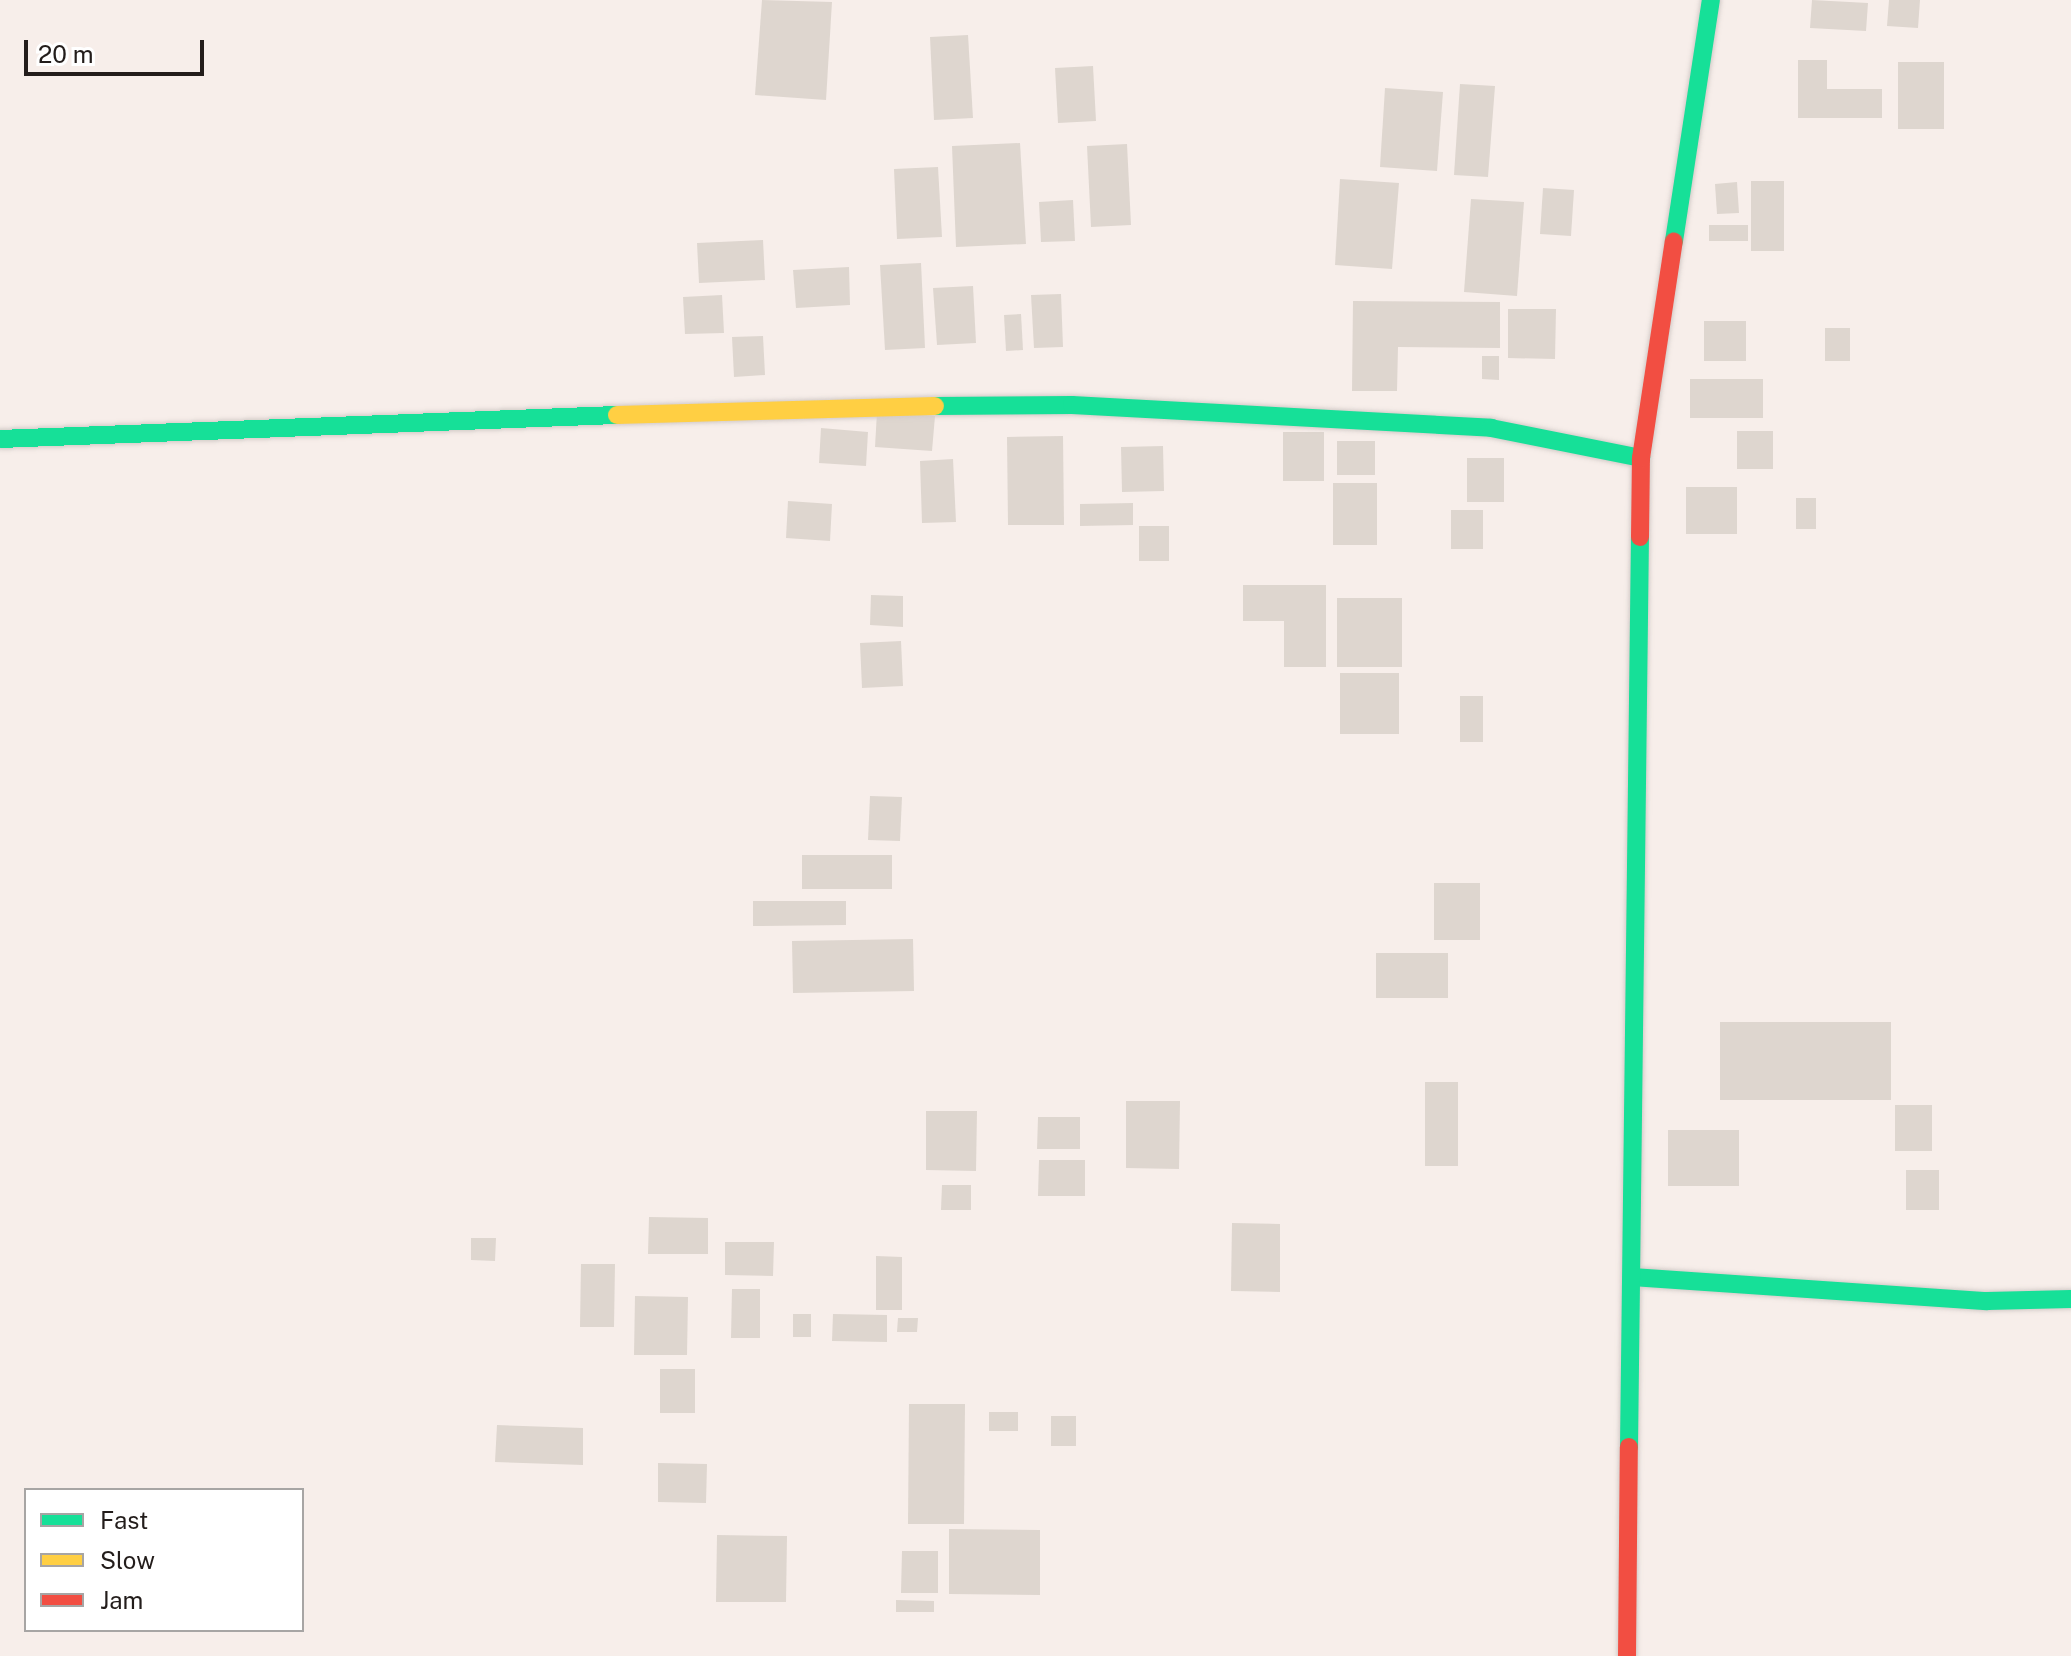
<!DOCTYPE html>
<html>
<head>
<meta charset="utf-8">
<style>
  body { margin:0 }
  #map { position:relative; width:2071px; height:1656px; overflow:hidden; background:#f7eeea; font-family:"Public Sans",sans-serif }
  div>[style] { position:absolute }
  .building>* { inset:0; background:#ded6cf }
  .roads { filter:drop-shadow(0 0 2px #d3cbc8) drop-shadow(0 0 2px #d3cbc8) }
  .fast>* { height:18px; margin:-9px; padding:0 9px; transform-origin:9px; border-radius:9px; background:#16e098 }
  .slow>* { height:18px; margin:-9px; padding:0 9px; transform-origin:9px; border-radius:9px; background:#ffcf43 }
  .jam>* { height:18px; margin:-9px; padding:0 9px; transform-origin:9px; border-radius:9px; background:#f24e42 }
  span { translate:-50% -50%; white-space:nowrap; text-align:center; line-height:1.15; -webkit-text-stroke:6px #fff; paint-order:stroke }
  .legend { position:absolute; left:24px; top:1488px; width:280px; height:144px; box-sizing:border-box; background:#fff; border:2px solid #a7a5a4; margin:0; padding:10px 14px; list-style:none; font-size:24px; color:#231d1b }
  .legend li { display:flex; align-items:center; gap:16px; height:40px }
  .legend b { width:40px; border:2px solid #a7a5a4 }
  .scale { position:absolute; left:24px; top:40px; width:180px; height:36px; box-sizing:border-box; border:4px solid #231d1b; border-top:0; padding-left:10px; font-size:24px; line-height:28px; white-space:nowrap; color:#231d1b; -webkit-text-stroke:6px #fff; paint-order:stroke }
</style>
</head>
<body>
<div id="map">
  <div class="building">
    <i style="clip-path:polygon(762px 0,832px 2px,826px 100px,755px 95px)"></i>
    <i style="clip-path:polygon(1812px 0,1868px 3px,1866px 31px,1810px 28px)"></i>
    <i style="clip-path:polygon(1889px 0,1920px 0,1918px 28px,1887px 26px)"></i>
    <i style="clip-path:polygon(968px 35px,973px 118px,934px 120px,930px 37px)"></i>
    <i style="clip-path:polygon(1798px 60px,1827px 60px,1827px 89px,1882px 89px,1882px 118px,1798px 118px)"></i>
    <i style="clip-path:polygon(1898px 62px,1944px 62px,1944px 129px,1898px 129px)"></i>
    <i style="clip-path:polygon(1093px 66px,1096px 121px,1058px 123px,1055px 68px)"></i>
    <i style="clip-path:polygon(1460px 84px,1495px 86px,1488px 177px,1454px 175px)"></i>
    <i style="clip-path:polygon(1385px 88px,1443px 92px,1437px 171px,1380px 167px)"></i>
    <i style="clip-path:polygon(1020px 143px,1026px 244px,956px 247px,952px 146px)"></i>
    <i style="clip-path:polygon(1127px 144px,1131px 225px,1091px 227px,1087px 146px)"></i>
    <i style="clip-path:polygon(938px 167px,942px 237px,897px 239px,894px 169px)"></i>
    <i style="clip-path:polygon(1340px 179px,1399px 183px,1392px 269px,1335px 265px)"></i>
    <i style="clip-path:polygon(1751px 181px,1784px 181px,1784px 251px,1751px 251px)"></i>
    <i style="clip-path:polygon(1737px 182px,1739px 213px,1717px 214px,1715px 184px)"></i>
    <i style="clip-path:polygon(1543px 188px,1574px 190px,1571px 236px,1540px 234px)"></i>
    <i style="clip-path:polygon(1471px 199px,1524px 202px,1517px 296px,1464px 292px)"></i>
    <i style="clip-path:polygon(1073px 200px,1075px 241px,1041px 242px,1039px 202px)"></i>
    <i style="clip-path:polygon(1709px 225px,1748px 225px,1748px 241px,1709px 241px)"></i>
    <i style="clip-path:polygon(763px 240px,765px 280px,699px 283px,697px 243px)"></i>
    <i style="clip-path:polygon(921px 263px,925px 348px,885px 350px,880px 265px)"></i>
    <i style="clip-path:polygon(849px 267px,850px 305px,796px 308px,793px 270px)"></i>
    <i style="clip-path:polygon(973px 286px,976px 343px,937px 345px,933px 288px)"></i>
    <i style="clip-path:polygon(1061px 294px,1063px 347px,1034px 348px,1031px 295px)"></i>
    <i style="clip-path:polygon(722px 295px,724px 333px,685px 334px,683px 297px)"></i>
    <i style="clip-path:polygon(1353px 301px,1500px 302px,1500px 348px,1398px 347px,1397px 391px,1352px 391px)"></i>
    <i style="clip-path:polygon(1508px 309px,1556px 309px,1555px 359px,1508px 358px)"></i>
    <i style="clip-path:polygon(1021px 314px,1023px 350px,1006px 351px,1004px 315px)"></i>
    <i style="clip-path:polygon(1704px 321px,1746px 321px,1746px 361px,1704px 361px)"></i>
    <i style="clip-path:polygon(1825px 328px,1850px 328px,1850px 361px,1825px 361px)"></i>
    <i style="clip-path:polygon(763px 336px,765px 375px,734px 377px,732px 337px)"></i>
    <i style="clip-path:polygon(1482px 356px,1499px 356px,1499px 380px,1482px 379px)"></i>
    <i style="clip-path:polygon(1690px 379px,1763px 379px,1763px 418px,1690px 418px)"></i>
    <i style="clip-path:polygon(877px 412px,935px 416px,932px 451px,875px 447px)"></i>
    <i style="clip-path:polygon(821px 428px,868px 432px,866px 466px,819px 463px)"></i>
    <i style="clip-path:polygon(1737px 431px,1773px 431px,1773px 469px,1737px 469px)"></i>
    <i style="clip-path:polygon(1283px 432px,1324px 432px,1324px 481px,1283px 481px)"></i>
    <i style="clip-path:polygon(1063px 436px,1064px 525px,1008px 525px,1007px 437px)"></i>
    <i style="clip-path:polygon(1337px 441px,1375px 441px,1375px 475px,1337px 475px)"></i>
    <i style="clip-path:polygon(1163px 446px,1164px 491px,1122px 492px,1121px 447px)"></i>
    <i style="clip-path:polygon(1467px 458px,1504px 458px,1504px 502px,1467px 502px)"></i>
    <i style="clip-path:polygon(953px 459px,956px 522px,922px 523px,920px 461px)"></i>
    <i style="clip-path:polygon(1333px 483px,1377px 483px,1377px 545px,1333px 545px)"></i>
    <i style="clip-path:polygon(1686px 487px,1737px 487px,1737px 534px,1686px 534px)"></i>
    <i style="clip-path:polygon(1796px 498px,1816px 498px,1816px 529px,1796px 529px)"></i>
    <i style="clip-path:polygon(788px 501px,832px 504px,830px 541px,786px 538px)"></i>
    <i style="clip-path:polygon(1133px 503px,1133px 525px,1080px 526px,1080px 504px)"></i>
    <i style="clip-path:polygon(1451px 510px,1483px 510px,1483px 549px,1451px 549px)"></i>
    <i style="clip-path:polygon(1139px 526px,1169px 526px,1169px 561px,1139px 561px)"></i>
    <i style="clip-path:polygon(1243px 585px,1326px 585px,1326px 667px,1284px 667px,1284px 621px,1243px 621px)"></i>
    <i style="clip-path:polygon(871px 595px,903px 596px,903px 627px,870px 625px)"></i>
    <i style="clip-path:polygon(1337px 598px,1402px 598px,1402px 667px,1337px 667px)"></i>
    <i style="clip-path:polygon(901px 641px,903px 686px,862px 688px,860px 643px)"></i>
    <i style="clip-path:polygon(1340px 673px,1399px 673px,1399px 734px,1340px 734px)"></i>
    <i style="clip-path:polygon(1460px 696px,1483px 696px,1483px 742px,1460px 742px)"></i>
    <i style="clip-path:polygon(870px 796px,902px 797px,900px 841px,868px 840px)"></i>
    <i style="clip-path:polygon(802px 855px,892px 855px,892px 889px,802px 889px)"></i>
    <i style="clip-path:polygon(1434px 883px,1480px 883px,1480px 940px,1434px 940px)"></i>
    <i style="clip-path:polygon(753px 901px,846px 901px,846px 925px,753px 926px)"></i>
    <i style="clip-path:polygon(913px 939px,914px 991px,793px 993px,792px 941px)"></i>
    <i style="clip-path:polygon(1376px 953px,1448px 953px,1448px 998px,1376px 998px)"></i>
    <i style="clip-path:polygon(1720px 1022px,1891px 1022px,1891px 1100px,1720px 1100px)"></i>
    <i style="clip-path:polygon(1425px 1082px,1458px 1082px,1458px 1166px,1425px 1166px)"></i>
    <i style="clip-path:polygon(1126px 1101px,1180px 1101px,1179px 1169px,1126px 1168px)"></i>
    <i style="clip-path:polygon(1895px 1105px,1932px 1105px,1932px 1151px,1895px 1151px)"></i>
    <i style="clip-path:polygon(926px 1111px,977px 1111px,976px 1171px,926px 1170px)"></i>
    <i style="clip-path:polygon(1038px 1117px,1080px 1117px,1080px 1149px,1037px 1149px)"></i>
    <i style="clip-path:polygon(1668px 1130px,1739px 1130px,1739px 1186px,1668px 1186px)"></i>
    <i style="clip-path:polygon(1039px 1160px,1085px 1160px,1085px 1196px,1038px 1196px)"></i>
    <i style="clip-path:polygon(1906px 1170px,1939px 1170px,1939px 1210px,1906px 1210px)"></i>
    <i style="clip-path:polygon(942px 1185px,971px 1185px,971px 1210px,941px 1210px)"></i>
    <i style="clip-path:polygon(649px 1217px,708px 1218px,708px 1254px,648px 1254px)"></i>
    <i style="clip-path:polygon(1232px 1223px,1280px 1224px,1280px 1292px,1231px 1291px)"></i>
    <i style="clip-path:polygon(471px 1238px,496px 1238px,495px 1261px,471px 1260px)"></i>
    <i style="clip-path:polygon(725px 1242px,774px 1242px,773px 1276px,725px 1275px)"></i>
    <i style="clip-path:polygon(876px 1256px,902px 1257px,902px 1310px,876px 1310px)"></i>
    <i style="clip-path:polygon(581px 1264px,615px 1264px,614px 1327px,580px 1327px)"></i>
    <i style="clip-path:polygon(732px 1289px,760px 1289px,760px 1338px,731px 1338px)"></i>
    <i style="clip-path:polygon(635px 1296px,688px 1297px,687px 1355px,634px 1355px)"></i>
    <i style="clip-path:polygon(793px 1314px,811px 1314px,811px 1337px,793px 1337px)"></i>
    <i style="clip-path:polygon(833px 1314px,887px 1315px,887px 1342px,832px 1341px)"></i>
    <i style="clip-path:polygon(898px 1318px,918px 1318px,917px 1332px,897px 1332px)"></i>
    <i style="clip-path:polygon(660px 1369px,695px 1369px,695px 1413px,660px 1413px)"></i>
    <i style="clip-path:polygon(909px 1404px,965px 1404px,964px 1524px,908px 1524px)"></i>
    <i style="clip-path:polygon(989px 1412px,1018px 1412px,1018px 1431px,989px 1431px)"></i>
    <i style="clip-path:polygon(1051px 1416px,1076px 1416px,1076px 1446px,1051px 1446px)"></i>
    <i style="clip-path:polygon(497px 1425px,583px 1428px,583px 1465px,495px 1462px)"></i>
    <i style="clip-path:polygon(658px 1463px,707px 1464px,706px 1503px,658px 1502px)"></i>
    <i style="clip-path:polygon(949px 1529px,1040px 1530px,1040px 1595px,949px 1594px)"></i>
    <i style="clip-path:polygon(717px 1535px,787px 1536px,786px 1602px,716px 1602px)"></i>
    <i style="clip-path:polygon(902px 1551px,938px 1551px,938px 1593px,901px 1593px)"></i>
    <i style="clip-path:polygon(896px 1600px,934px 1601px,934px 1612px,896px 1612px)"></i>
  </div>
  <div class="roads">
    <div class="fast">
      <i style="left:1674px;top:241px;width:244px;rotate:-81.3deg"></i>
      <i style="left:935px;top:406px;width:137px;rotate:-0.4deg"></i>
      <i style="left:1072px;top:405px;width:420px;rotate:3.1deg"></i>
      <i style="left:1491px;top:428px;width:153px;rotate:11.3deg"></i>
      <i style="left:0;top:439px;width:617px;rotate:-2.23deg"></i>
      <i style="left:1632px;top:1277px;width:356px;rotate:3.9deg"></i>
      <i style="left:1987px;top:1301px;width:84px;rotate:-1.4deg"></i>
      <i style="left:1629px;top:1447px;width:910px;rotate:-89.31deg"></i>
    </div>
    <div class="slow">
      <i style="left:617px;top:415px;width:318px;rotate:-1.6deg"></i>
    </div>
    <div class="jam">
      <i style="left:1640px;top:537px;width:79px;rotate:-89.3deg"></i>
      <i style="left:1641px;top:458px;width:219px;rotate:-81.4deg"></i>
      <i style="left:1627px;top:1656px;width:209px;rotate:-89.5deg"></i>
    </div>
  </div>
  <ul class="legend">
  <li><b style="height:10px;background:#16e098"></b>Fast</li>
  <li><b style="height:10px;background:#ffcf43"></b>Slow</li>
  <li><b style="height:10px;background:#f24e42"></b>Jam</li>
  </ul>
  <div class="scale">20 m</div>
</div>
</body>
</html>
